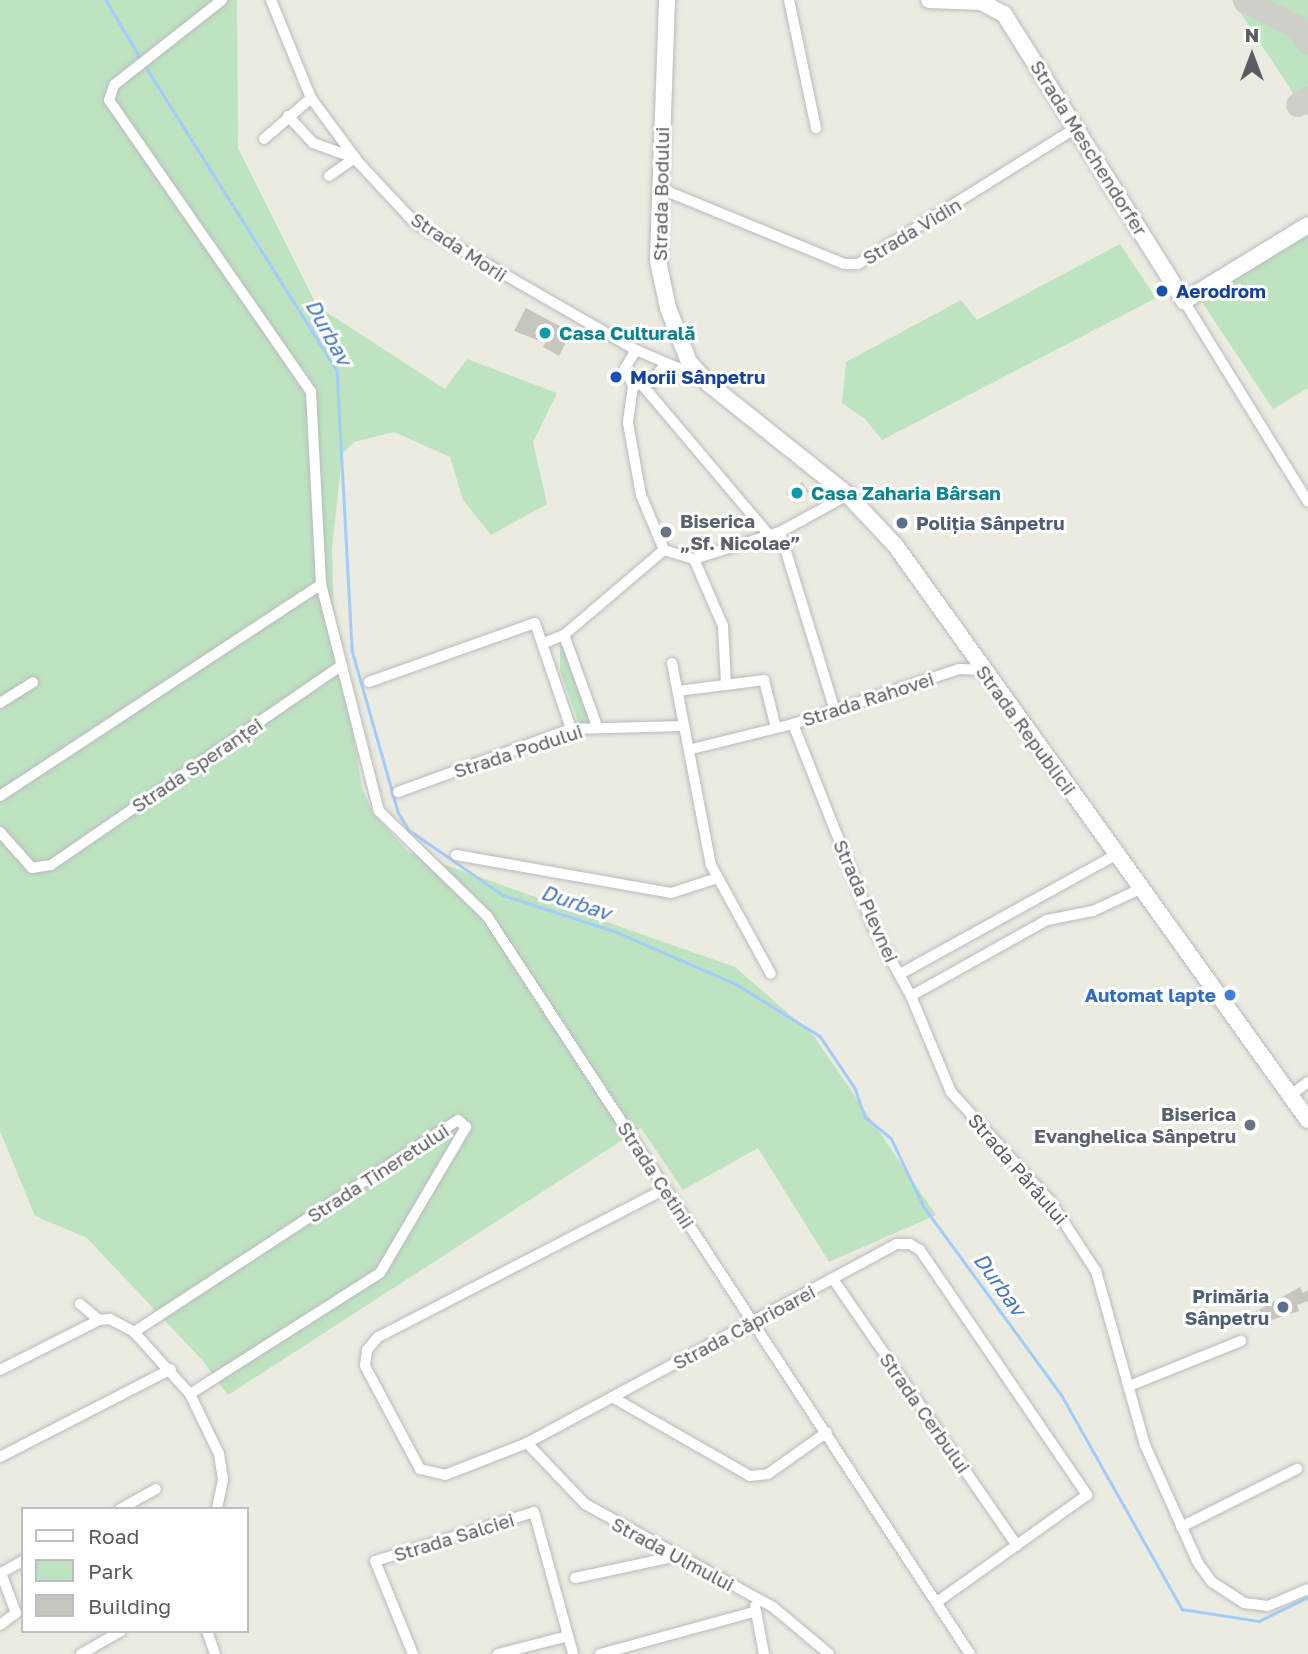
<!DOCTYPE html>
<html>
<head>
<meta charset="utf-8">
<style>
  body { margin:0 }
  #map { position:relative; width:1308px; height:1654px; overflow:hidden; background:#ecebe1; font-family:"Golos Text",sans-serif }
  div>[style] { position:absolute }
  .green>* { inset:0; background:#bee3c1 }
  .stream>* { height:2.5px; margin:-1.25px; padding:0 1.25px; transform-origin:1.25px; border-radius:1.25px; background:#a2ccfc }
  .taxiway>* { height:24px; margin:-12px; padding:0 12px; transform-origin:12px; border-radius:12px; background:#cfcfca }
  .building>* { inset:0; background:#c8c4be }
  .roads { filter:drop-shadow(0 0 2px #b9babf) drop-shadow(0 0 2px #b9babf) }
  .minor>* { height:10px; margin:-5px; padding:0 5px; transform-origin:5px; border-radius:5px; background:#fff }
  .secondary>* { height:16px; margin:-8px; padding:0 8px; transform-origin:8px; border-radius:8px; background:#fff }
  .dots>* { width:19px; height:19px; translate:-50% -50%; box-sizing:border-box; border:4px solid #fff; border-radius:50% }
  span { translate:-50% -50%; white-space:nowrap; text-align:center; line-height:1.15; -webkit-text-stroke:6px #fff; paint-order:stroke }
  .street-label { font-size:19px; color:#5a5c61 }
  .transit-label { font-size:19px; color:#164399; font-weight:700 }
  .left { translate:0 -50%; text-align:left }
  .culture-label { font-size:19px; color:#0d838f; font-weight:700 }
  .worship-label { font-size:19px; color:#5b616d; font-weight:700 }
  .right { translate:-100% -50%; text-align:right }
  .service-label { font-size:19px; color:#4e5e75; font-weight:700 }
  .shop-label { font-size:19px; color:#366cbe; font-weight:700 }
  .water-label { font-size:21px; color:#4675bd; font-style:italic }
  .legend { position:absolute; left:21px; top:1507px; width:228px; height:126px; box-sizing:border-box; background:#fff; border:2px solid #bdbec0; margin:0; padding:9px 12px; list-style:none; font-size:21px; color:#5a5c61 }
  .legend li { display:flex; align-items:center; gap:14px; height:35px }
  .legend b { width:35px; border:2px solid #bdbec0 }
  .north { position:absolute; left:1217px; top:21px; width:70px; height:70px; -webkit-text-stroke:5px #fff; paint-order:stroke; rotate:0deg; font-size:19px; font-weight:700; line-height:28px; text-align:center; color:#5a5c61 }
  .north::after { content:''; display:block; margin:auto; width:24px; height:32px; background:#5a5c61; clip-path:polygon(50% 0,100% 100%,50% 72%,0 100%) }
</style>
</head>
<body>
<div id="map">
  <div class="green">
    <i style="clip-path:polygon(0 0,237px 0,238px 148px,317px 306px,445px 389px,467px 359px,557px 393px,533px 442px,547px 504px,491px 535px,463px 500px,450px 457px,394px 432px,354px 442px,342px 454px,332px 550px,334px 613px,362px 788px,373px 813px,408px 852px,735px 967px,814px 1036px,936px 1215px,829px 1262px,758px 1148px,683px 1190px,641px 1128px,228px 1395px,202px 1360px,87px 1238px,35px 1216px,0 1131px)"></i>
    <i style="clip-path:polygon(1232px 0,1308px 0,1308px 116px,1234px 3px)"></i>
    <i style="clip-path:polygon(1308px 230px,1308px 388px,1273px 409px,1198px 296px)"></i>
    <i style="clip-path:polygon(1120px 244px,1156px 298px,882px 440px,865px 419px,842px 403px,846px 362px,961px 300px,977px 320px)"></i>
    <i style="clip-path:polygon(560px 645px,566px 650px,592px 723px,579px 724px,560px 671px)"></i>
  </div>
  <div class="stream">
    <i style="left:106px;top:0;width:69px;rotate:59.3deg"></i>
    <i style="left:144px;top:64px;width:362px;rotate:57.8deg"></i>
    <i style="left:337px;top:370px;width:280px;rotate:86.9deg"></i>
    <i style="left:352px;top:650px;width:168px;rotate:74.1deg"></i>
    <i style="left:398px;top:812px;width:21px;rotate:59deg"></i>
    <i style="left:409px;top:830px;width:114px;rotate:34.7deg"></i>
    <i style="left:503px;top:895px;width:117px;rotate:18deg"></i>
    <i style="left:614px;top:931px;width:133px;rotate:23.5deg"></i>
    <i style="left:736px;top:984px;width:99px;rotate:31.8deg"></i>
    <i style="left:820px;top:1036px;width:63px;rotate:56.1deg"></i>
    <i style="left:855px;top:1088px;width:31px;rotate:71deg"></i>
    <i style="left:865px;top:1117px;width:33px;rotate:39deg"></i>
    <i style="left:891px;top:1138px;width:76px;rotate:64.4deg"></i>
    <i style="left:924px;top:1207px;width:232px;rotate:53.8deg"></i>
    <i style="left:1061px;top:1394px;width:247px;rotate:60.6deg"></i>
    <i style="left:1182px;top:1609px;width:78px;rotate:8.9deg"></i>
    <i style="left:1259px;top:1621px;width:55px;rotate:-26.1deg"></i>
  </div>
  <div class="taxiway">
    <i style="left:1245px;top:1px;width:59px;rotate:27deg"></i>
    <i style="left:1298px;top:28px;width:18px;rotate:56deg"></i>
    <i style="left:1298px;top:105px;width:12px;rotate:-31deg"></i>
  </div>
  <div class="building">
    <i style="clip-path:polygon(526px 308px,571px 332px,559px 356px,543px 347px,545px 343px,514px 331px)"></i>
    <i style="clip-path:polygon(802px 482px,809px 492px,794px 503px,786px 494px)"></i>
    <i style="clip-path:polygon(1300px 1287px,1303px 1293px,1308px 1290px,1308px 1301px,1297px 1305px,1299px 1311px,1250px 1327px,1246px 1317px)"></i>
  </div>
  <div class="roads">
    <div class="minor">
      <i style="left:222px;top:0;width:137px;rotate:141.8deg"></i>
      <i style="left:114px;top:85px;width:16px;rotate:108deg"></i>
      <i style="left:109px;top:100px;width:355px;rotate:55.3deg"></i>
      <i style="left:311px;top:392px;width:192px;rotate:87deg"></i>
      <i style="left:321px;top:584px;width:234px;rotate:75.7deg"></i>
      <i style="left:379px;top:811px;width:151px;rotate:44.2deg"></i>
      <i style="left:487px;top:916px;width:882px;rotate:56.8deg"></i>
      <i style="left:271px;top:0;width:106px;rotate:67.8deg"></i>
      <i style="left:311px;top:98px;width:81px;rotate:53.6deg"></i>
      <i style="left:359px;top:163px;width:82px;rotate:47deg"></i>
      <i style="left:415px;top:223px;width:255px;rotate:29.9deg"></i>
      <i style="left:636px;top:350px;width:72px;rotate:23deg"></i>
      <i style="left:789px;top:0;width:131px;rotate:78.1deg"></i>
      <i style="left:288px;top:116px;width:37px;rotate:47deg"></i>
      <i style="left:313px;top:143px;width:45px;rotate:19.7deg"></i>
      <i style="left:264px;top:139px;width:62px;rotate:-41.1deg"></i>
      <i style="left:329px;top:176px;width:32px;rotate:-35deg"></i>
      <i style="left:659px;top:188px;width:200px;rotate:22.3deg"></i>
      <i style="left:844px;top:264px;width:14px"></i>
      <i style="left:858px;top:264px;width:257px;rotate:-32deg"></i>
      <i style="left:1184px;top:301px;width:236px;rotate:58.3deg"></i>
      <i style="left:636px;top:350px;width:21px;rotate:121deg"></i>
      <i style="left:625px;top:368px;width:20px;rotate:66deg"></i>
      <i style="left:633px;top:386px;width:19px;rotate:-12deg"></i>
      <i style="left:652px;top:382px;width:22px;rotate:-54deg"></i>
      <i style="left:633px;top:386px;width:37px;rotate:98deg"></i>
      <i style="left:628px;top:423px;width:73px;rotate:79.8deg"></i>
      <i style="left:641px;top:495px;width:60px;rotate:67.3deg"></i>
      <i style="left:664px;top:550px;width:31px;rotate:17deg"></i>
      <i style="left:694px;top:559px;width:90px;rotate:-17.4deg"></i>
      <i style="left:780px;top:532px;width:77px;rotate:-28.6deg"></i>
      <i style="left:644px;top:387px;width:194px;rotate:49.8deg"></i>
      <i style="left:780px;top:532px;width:187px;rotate:72.9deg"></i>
      <i style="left:694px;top:559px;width:73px;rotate:66.6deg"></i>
      <i style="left:723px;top:626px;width:58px;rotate:87deg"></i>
      <i style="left:564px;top:635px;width:97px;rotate:70.1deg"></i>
      <i style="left:544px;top:643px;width:22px;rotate:-22deg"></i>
      <i style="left:564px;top:635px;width:131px;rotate:-40.4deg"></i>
      <i style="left:672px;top:663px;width:206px;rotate:79.1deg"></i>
      <i style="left:711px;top:865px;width:124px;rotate:61.2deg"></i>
      <i style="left:369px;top:682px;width:176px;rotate:-19.6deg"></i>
      <i style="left:535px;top:623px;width:112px;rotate:71.2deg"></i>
      <i style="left:678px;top:691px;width:87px;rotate:-7.3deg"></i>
      <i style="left:764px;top:680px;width:49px;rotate:76deg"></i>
      <i style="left:0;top:703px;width:39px;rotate:-32deg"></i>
      <i style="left:793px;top:724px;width:220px;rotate:68.4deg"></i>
      <i style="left:874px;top:929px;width:77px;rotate:61.1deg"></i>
      <i style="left:911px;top:996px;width:104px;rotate:67.4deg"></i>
      <i style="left:951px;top:1092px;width:147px;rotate:47.8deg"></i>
      <i style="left:1050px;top:1201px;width:84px;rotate:56.7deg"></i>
      <i style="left:1096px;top:1271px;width:181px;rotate:74.3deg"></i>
      <i style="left:1145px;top:1445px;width:129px;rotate:65.8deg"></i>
      <i style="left:1198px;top:1563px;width:24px;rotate:54deg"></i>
      <i style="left:1212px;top:1582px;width:38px;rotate:33deg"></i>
      <i style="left:1244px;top:1603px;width:24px;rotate:7deg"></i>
      <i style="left:1268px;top:1606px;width:43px;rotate:-23deg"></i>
      <i style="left:692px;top:749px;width:104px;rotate:-13.9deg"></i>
      <i style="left:793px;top:724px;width:175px;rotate:-18.3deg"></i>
      <i style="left:959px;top:669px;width:24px;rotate:2deg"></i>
      <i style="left:398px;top:792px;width:184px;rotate:-20deg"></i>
      <i style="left:571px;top:729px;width:112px;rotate:-1.5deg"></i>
      <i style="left:0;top:796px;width:385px;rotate:-33.4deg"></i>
      <i style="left:0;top:832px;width:48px;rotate:48.4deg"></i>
      <i style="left:32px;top:868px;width:19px;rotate:-9deg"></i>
      <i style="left:51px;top:865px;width:353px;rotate:-34.5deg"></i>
      <i style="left:456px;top:855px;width:218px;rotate:10deg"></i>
      <i style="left:671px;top:893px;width:49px;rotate:-17.7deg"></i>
      <i style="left:900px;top:974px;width:247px;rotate:-28.9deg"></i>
      <i style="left:911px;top:996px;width:156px;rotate:-29.2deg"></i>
      <i style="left:1047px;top:920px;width:47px;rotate:-11.1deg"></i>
      <i style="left:1093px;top:911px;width:52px;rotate:-25.1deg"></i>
      <i style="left:1292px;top:1094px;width:20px;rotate:-37deg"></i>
      <i style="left:665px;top:1189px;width:323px;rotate:152.7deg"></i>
      <i style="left:378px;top:1337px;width:17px;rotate:130deg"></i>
      <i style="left:367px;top:1350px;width:16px;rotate:97deg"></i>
      <i style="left:365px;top:1366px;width:117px;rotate:61.9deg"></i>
      <i style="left:420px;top:1469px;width:26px;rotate:13deg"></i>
      <i style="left:445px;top:1475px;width:88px;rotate:-21.3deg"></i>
      <i style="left:527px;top:1443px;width:420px;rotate:-28.3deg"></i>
      <i style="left:897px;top:1244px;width:13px"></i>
      <i style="left:910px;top:1244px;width:12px;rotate:31deg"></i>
      <i style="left:920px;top:1250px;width:297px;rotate:55.7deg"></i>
      <i style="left:1087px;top:1495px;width:184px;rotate:144.5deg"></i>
      <i style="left:833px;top:1279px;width:324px;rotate:55.4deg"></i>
      <i style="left:80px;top:1304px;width:25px;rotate:40deg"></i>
      <i style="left:99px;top:1320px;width:11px;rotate:-5deg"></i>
      <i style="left:110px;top:1319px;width:27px;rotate:28deg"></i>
      <i style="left:134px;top:1332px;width:84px;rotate:47.9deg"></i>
      <i style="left:190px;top:1394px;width:67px;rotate:64.2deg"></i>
      <i style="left:219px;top:1454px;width:26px;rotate:81deg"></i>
      <i style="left:223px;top:1480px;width:30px;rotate:102deg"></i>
      <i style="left:134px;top:1332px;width:387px;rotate:-33.2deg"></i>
      <i style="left:458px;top:1120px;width:11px;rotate:41deg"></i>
      <i style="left:466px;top:1127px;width:169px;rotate:120.5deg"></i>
      <i style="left:380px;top:1273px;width:225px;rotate:147.5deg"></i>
      <i style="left:0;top:1370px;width:111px;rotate:-26.8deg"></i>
      <i style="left:1129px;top:1386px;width:121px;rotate:-21.9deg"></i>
      <i style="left:612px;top:1397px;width:159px;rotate:29.8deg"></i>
      <i style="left:750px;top:1476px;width:18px;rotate:-6deg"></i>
      <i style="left:768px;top:1474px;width:72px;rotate:-35.4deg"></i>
      <i style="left:527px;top:1443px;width:84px;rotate:46.4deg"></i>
      <i style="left:585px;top:1504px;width:214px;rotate:28.7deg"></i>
      <i style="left:773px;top:1607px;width:73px;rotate:40deg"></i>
      <i style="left:0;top:1457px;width:192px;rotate:-27.2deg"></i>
      <i style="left:120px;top:1509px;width:41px;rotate:-29.1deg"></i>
      <i style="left:1181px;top:1527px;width:130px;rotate:-26.6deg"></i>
      <i style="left:575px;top:1578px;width:104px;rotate:-12.2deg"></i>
      <i style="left:755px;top:1606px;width:49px;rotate:79.4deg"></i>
      <i style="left:0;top:1625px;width:20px;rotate:-37deg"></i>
      <i style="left:16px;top:1613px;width:43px;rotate:-110.6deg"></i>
      <i style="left:1px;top:1573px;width:25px;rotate:-29deg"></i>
      <i style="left:207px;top:1631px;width:24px;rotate:71deg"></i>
      <i style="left:81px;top:1654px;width:46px;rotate:-29.9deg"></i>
      <i style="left:413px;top:1654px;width:100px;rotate:-112.2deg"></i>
      <i style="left:375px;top:1561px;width:166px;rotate:-17.1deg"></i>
      <i style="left:534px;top:1512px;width:147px;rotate:74.6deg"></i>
      <i style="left:498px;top:1654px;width:72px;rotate:-14.4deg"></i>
      <i style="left:600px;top:1654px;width:160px;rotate:-15.3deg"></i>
    </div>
    <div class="secondary">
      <i style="left:667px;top:0;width:261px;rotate:92deg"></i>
      <i style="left:658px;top:261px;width:48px;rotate:78deg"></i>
      <i style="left:668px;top:308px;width:58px;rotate:68.7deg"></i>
      <i style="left:689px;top:362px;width:30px;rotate:48deg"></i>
      <i style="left:709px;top:384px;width:178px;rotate:38.6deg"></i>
      <i style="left:848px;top:495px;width:69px;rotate:46.8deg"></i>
      <i style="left:895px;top:545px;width:708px;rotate:54.31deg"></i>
      <i style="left:929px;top:0;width:52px;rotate:2.2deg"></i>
      <i style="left:981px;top:2px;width:26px;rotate:28deg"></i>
      <i style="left:1004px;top:14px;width:339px;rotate:57.9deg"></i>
      <i style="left:1184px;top:301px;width:145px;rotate:-31.5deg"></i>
    </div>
  </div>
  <div class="dots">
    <i style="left:1162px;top:291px;background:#1a4fb4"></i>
    <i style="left:545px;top:333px;background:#0f9aa8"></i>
    <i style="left:616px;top:377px;background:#1a4fb4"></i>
    <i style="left:797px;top:493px;background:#0f9aa8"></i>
    <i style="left:902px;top:523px;background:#5c6f8a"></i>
    <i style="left:666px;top:532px;background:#6b7280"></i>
    <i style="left:1230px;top:995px;background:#3f7fe0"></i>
    <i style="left:1250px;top:1125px;background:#6b7280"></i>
    <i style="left:1283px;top:1307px;background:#5c6f8a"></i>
  </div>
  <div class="street-label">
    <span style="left:1089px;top:148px;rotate:58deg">Strada Meschendorfer</span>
    <span style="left:661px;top:194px;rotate:-89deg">Strada Bodului</span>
    <span style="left:912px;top:231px;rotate:-31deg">Strada Vidin</span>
    <span style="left:459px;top:247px;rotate:33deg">Strada Morii</span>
    <span style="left:868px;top:699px;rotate:-18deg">Strada Rahovei</span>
    <span style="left:1026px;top:730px;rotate:54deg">Strada Republicii</span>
    <span style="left:518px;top:751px;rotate:-18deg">Strada Podului</span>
    <span style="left:197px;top:765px;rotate:-34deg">Strada Speranței</span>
    <span style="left:866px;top:901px;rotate:66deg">Strada Plevnei</span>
    <span style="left:1018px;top:1169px;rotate:49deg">Strada Pârâului</span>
    <span style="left:378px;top:1173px;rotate:-33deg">Strada Tineretului</span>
    <span style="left:656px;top:1175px;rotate:57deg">Strada Cetinii</span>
    <span style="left:744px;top:1327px;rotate:-28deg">Strada Căprioarei</span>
    <span style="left:925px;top:1413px;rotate:55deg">Strada Cerbului</span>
    <span style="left:454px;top:1537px;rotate:-17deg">Strada Salciei</span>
    <span style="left:673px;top:1554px;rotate:28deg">Strada Ulmului</span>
  </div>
  <div class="transit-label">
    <span class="left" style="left:1176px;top:291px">Aerodrom</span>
    <span class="left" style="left:630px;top:377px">Morii Sânpetru</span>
  </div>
  <div class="culture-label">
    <span class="left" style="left:559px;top:333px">Casa Culturală</span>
    <span class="left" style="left:811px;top:493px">Casa Zaharia Bârsan</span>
  </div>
  <div class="worship-label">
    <span class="left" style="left:680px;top:532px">Biserica<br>„Sf. Nicolae”</span>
    <span class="right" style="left:1236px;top:1125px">Biserica<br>Evanghelica Sânpetru</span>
  </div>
  <div class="service-label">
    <span class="left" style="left:916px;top:523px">Poliția Sânpetru</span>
    <span class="right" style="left:1269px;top:1307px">Primăria<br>Sânpetru</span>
  </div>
  <div class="shop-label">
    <span class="right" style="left:1216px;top:995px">Automat lapte</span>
  </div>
  <div class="water-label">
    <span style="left:329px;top:332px;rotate:61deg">Durbav</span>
    <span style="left:576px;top:902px;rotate:18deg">Durbav</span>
    <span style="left:1000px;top:1284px;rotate:54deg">Durbav</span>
  </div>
  <ul class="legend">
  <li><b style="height:9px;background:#fff"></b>Road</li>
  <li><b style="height:19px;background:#bee3c1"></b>Park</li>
  <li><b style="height:19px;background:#c8c4be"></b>Building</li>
  </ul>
  <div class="north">N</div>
</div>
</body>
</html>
